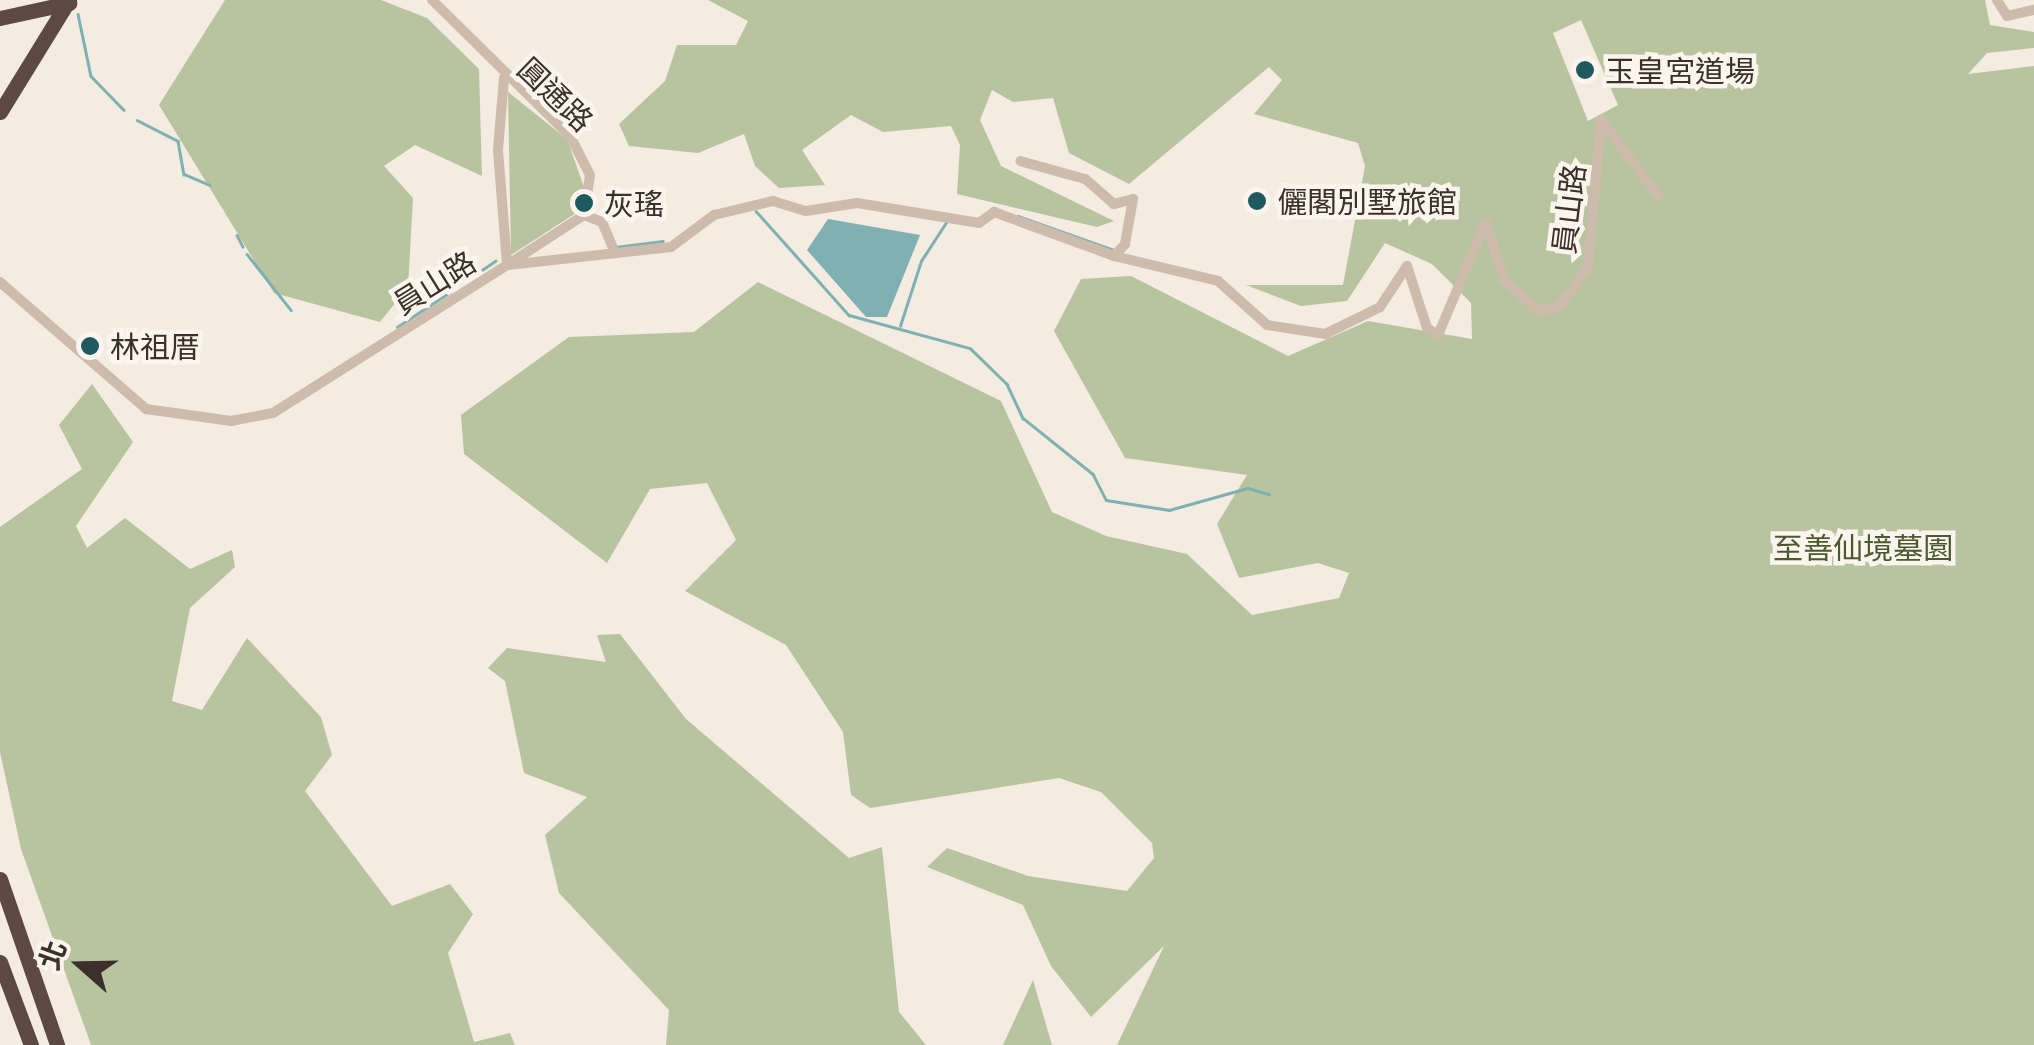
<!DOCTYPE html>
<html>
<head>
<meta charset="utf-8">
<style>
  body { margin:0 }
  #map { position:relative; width:2034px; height:1045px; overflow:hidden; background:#f4ebe1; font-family:Commissioner,"Noto Sans TC",sans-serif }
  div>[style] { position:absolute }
  .green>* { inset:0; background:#b8c4a0 }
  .water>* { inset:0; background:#7fb0b2 }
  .stream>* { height:2.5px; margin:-1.25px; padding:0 1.25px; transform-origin:1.25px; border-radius:1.25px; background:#7fb0b2 }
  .minor>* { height:10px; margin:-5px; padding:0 5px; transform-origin:5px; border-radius:5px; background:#cdbbac }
  .highway>* { height:15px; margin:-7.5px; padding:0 7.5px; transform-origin:7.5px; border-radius:7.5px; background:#5c4a42 }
  .dots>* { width:28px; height:28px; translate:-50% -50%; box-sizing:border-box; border:5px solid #fbf5ee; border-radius:50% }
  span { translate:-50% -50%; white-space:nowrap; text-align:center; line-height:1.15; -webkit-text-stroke:9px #fbf5ee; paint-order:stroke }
  .poi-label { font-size:30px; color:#3b302b }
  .left { translate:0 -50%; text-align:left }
  .street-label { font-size:30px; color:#3b302b }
  .park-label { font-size:30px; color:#4a5a2e }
  .north { position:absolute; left:30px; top:915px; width:100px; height:100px; -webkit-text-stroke:8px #fbf5ee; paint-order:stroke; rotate:290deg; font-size:28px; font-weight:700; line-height:40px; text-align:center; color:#3b302b }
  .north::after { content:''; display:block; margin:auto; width:35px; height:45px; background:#3b302b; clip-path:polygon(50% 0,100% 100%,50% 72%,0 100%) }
</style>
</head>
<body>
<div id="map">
  <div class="green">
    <i style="clip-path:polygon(225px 0,381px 0,427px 18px,479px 69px,482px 176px,415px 145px,384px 166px,413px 198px,408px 287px,380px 322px,274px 293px,159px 105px)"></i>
    <i style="clip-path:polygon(evenodd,708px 0,1985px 0,1990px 25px,2034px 32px,2034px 48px,1987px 53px,1968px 74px,2034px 66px,2034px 1045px,1117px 1045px,1164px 946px,1091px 1017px,1051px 966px,1023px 905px,927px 867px,947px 848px,1028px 876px,1127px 891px,1154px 858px,1152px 843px,1101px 792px,1059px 778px,870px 808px,851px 795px,843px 732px,786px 645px,685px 591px,736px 540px,707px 483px,650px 489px,607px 563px,464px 454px,461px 415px,569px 337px,694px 332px,758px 282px,1001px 401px,1052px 512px,1106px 536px,1187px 554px,1252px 615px,1339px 598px,1349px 573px,1318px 563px,1239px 578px,1217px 524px,1247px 475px,1125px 458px,1054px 331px,1081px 279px,1131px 276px,1288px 356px,1368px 321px,1472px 339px,1471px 303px,1432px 264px,1385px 243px,1347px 301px,1301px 306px,1246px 285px,1343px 285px,1365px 166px,1358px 143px,1254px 114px,1282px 80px,1269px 67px,1129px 184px,1069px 153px,1053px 98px,1013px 102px,992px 90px,980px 120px,1001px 166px,1114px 221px,1097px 227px,957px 194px,960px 145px,951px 126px,883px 132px,851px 115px,802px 150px,825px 185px,779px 188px,755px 166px,744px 134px,698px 153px,629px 146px,619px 124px,665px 81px,677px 45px,736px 45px,748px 21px,708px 0,1581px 20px,1618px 105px,1588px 121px,1553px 33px,1581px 20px)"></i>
    <i style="clip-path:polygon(508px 92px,567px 139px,590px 204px,511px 255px)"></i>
    <i style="clip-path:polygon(92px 384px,133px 442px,76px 526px,87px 548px,125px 518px,190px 569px,232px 550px,235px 567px,190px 608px,172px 701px,202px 710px,247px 638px,321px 717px,332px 755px,305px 791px,392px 906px,450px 884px,473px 914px,448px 953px,474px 1042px,510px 1033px,515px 1045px,91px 1045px,21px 849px,0 752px,0 527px,82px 469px,59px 425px)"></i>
    <i style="clip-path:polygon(620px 634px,686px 719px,849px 858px,882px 847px,899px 1012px,926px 1045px,666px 1045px,669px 1010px,559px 893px,545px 835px,587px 797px,524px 773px,505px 681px,488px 668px,507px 648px,606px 662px,597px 635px)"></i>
    <i style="clip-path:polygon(1033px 980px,1052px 1045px,1003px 1045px)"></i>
  </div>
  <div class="water">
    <i style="clip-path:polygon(828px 219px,920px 235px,887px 317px,866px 317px,807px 250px)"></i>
  </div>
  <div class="stream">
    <i style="left:78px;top:14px;width:63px;rotate:78.2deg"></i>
    <i style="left:91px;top:76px;width:47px;rotate:45.9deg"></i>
    <i style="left:137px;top:120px;width:46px;rotate:27.1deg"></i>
    <i style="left:178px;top:141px;width:34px;rotate:80deg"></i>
    <i style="left:184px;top:174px;width:28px;rotate:23deg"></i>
    <i style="left:756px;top:211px;width:140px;rotate:48.2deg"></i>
    <i style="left:849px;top:315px;width:125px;rotate:15.3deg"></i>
    <i style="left:970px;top:348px;width:52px;rotate:44.2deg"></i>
    <i style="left:1007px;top:384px;width:38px;rotate:65deg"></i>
    <i style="left:1023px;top:418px;width:90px;rotate:38.7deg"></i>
    <i style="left:1093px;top:474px;width:29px;rotate:63deg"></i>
    <i style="left:1106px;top:500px;width:64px;rotate:9deg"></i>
    <i style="left:1169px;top:510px;width:82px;rotate:-15.6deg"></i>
    <i style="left:1248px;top:488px;width:22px;rotate:16deg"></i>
    <i style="left:1018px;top:216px;width:102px;rotate:19.5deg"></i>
    <i style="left:237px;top:235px;width:13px;rotate:63deg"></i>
    <i style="left:615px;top:247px;width:48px;rotate:-7.1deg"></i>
    <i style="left:247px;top:254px;width:71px;rotate:51.8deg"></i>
    <i style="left:473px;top:276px;width:27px;rotate:-34deg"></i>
    <i style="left:900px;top:326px;width:68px;rotate:-72.1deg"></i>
    <i style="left:921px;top:261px;width:48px;rotate:-57deg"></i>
    <i style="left:397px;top:327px;width:64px;rotate:-33.4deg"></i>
  </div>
  <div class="minor">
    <i style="left:1997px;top:0;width:19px;rotate:58deg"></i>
    <i style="left:2007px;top:16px;width:28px;rotate:-13deg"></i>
    <i style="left:504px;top:78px;width:72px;rotate:94.8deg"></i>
    <i style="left:498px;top:150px;width:115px;rotate:85.5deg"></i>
    <i style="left:584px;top:215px;width:19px;rotate:21deg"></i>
    <i style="left:602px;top:222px;width:34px;rotate:67deg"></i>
    <i style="left:1114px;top:256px;width:107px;rotate:13.5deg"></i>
    <i style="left:1218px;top:281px;width:66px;rotate:41.9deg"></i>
    <i style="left:1267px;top:325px;width:59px;rotate:8.8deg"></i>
    <i style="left:1325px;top:334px;width:61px;rotate:-26.1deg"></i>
    <i style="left:1380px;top:307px;width:49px;rotate:-56.6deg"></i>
    <i style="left:1407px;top:266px;width:65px;rotate:72.1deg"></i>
    <i style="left:1427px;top:328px;width:13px;rotate:32deg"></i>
    <i style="left:1438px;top:335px;width:123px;rotate:-67deg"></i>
    <i style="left:1486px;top:222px;width:61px;rotate:72.8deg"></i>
    <i style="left:1504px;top:280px;width:45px;rotate:41.4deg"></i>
    <i style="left:1538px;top:310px;width:21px;rotate:-8deg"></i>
    <i style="left:1559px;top:307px;width:49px;rotate:-54.1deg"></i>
    <i style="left:1588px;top:267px;width:148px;rotate:-84.9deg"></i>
    <i style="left:1601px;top:120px;width:96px;rotate:53deg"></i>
    <i style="left:508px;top:265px;width:164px;rotate:-6.3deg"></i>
    <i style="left:671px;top:247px;width:54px;rotate:-36.7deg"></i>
    <i style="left:714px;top:215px;width:61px;rotate:-13.3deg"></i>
    <i style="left:773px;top:201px;width:34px;rotate:17deg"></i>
    <i style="left:806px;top:211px;width:52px;rotate:-8.9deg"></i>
    <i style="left:857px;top:203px;width:124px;rotate:9.3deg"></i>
    <i style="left:979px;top:223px;width:19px;rotate:-36deg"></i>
    <i style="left:994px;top:212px;width:128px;rotate:20.1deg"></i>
    <i style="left:1114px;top:256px;width:16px;rotate:-47deg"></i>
    <i style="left:1125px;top:244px;width:46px;rotate:-79.9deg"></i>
    <i style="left:1133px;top:199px;width:20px;rotate:165deg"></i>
    <i style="left:1114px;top:204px;width:38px;rotate:-139deg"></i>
    <i style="left:1085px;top:179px;width:67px;rotate:-164.5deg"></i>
    <i style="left:0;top:282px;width:194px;rotate:41deg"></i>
    <i style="left:146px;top:409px;width:86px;rotate:8deg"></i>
    <i style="left:231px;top:421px;width:43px;rotate:-10.8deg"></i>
    <i style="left:273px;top:413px;width:277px;rotate:-32.3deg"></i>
    <i style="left:507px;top:265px;width:92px;rotate:-33deg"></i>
    <i style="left:584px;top:215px;width:40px;rotate:-81.5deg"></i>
    <i style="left:590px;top:175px;width:44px;rotate:-117.1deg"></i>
    <i style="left:570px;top:136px;width:194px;rotate:-135.4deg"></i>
  </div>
  <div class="highway">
    <i style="left:0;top:18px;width:71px;rotate:-12.3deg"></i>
    <i style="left:0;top:112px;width:132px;rotate:-58.4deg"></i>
    <i style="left:0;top:879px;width:176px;rotate:71deg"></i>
    <i style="left:0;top:962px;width:89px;rotate:69.5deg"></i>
  </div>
  <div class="dots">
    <i style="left:1585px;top:70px;background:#1f5a5e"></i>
    <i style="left:1257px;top:201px;background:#1f5a5e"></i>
    <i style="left:584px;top:203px;background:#1f5a5e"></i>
    <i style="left:90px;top:346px;background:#1f5a5e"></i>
  </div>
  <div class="poi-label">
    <span class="left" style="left:1605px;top:70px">玉皇宮道場</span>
    <span class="left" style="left:1277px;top:201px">儷閣別墅旅館</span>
    <span class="left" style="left:604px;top:203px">灰瑤</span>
    <span class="left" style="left:110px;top:346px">林祖厝</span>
  </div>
  <div class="street-label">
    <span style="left:556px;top:94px;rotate:44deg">圓通路</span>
    <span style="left:1568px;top:209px;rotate:-83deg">員山路</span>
    <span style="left:434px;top:282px;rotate:-32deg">員山路</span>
  </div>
  <div class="park-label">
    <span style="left:1863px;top:547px">至善仙境墓園</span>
  </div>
  <div class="north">北</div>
</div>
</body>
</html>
